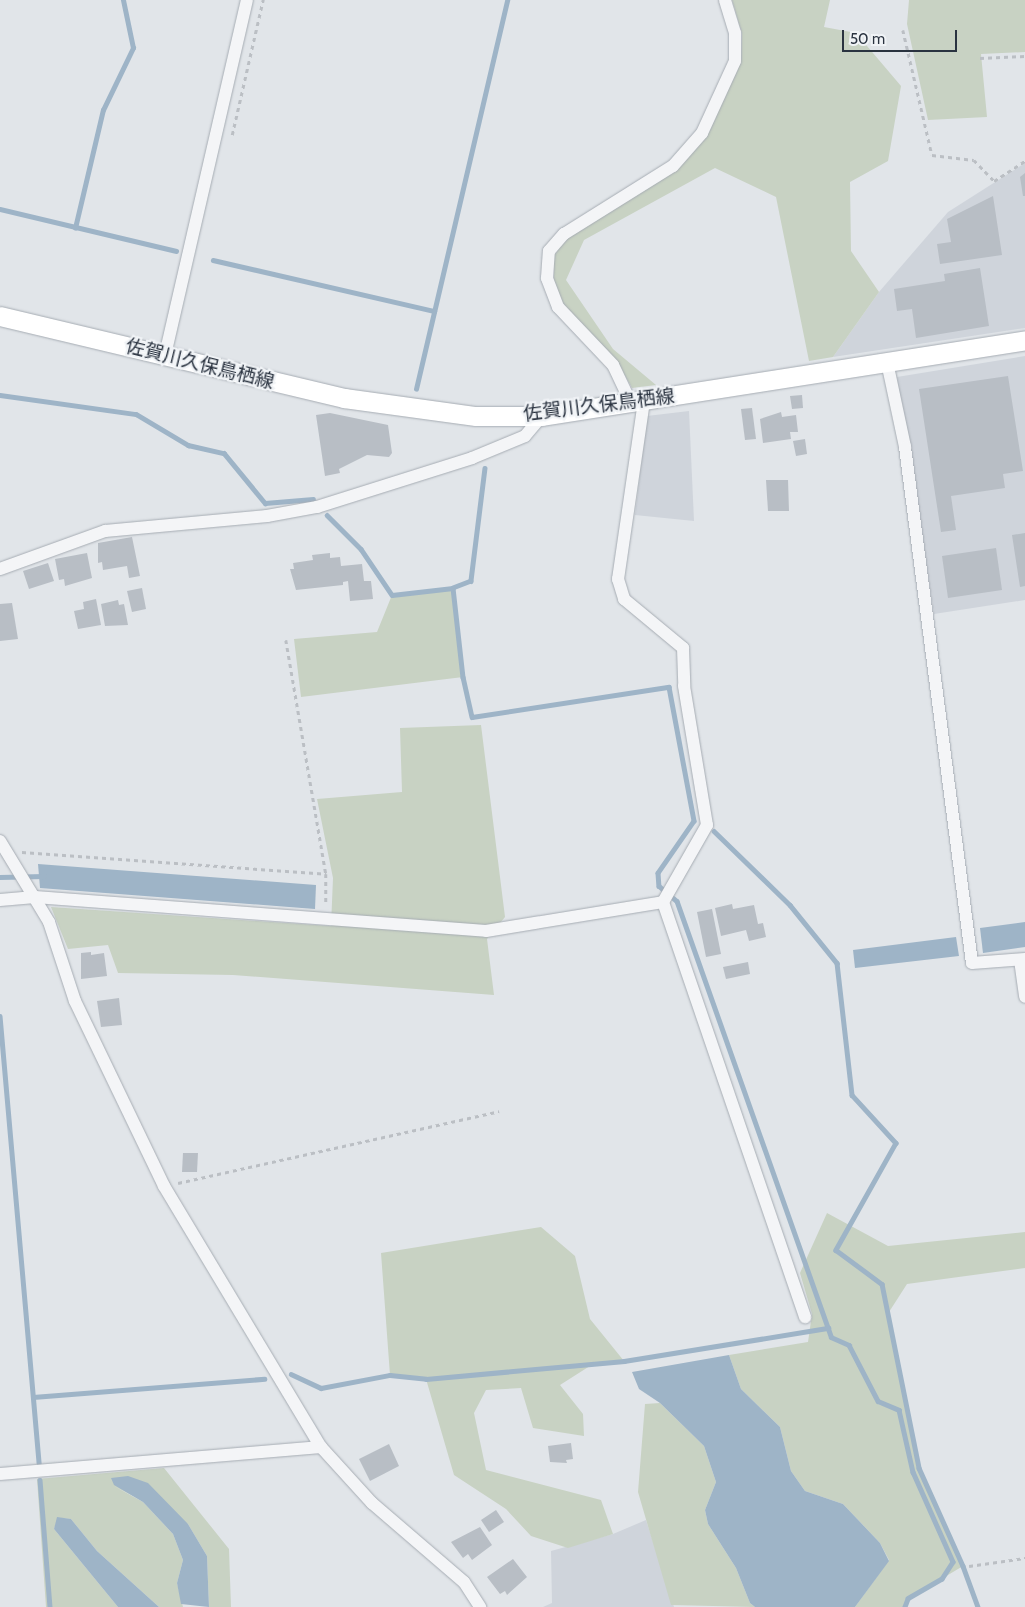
<!DOCTYPE html>
<html>
<head>
<meta charset="utf-8">
<style>
  body { margin:0 }
  #map { position:relative; width:1025px; height:1607px; overflow:hidden; background:#e1e5e9; font-family:Cabin,"Noto Sans JP",sans-serif }
  div>[style] { position:absolute }
  .built>* { inset:0; background:#cfd4db }
  .green>* { inset:0; background:#c8d2c3 }
  .water>* { inset:0; background:#9eb4c7 }
  .stream>* { height:4.5px; margin:-2.25px; padding:0 2.25px; transform-origin:2.25px; border-radius:2.25px; background:#9eb4c7 }
  .building>* { inset:0; background:#b8bec5 }
  .path>* { height:2.5px; margin-top:-1.25px; transform-origin:0; background:repeating-linear-gradient(90deg,#bbbfc4 0 4px,transparent 0 8px) }
  .roads { filter:drop-shadow(0 0 1px #a6acb3) drop-shadow(0 0 1px #a6acb3) }
  .street>* { height:12px; margin:-6px; padding:0 6px; transform-origin:6px; border-radius:6px; background:#f4f5f7 }
  .primary>* { height:19px; margin:-9.5px; padding:0 9.5px; transform-origin:9.5px; border-radius:9.5px; background:#fff }
  span { translate:-50% -50%; white-space:nowrap; text-align:center; line-height:1.15; -webkit-text-stroke:4.5px #f0f3f6; paint-order:stroke }
  .street-label { font-size:19px; color:#2a3340 }
  .scale { position:absolute; left:842px; top:30px; width:115px; height:22px; box-sizing:border-box; border:2px solid #2a3340; border-top:0; padding-left:6px; font-size:15px; line-height:18px; white-space:nowrap; color:#2a3340; -webkit-text-stroke:4px #f0f3f6; paint-order:stroke }
</style>
</head>
<body>
<div id="map">
  <div class="built">
    <i style="clip-path:polygon(1025px 163px,1025px 328px,833px 357px,879px 292px,948px 212px)"></i>
    <i style="clip-path:polygon(1025px 356px,1025px 600px,934px 614px,897px 377px)"></i>
    <i style="clip-path:polygon(689px 411px,694px 521px,635px 515px,647px 416px)"></i>
    <i style="clip-path:polygon(646px 1520px,674px 1607px,543px 1607px,552px 1603px,551px 1551px,613px 1534px)"></i>
  </div>
  <div class="green">
    <i style="clip-path:polygon(732px 0,830px 0,824px 27px,856px 33px,901px 86px,888px 161px,850px 182px,851px 251px,879px 292px,833px 357px,809px 361px,776px 197px,715px 168px,584px 240px,566px 280px,613px 349px,656px 385px,632px 388px,616px 360px,561px 303px,554px 285px,554px 256px,568px 235px,678px 167px,741px 61px,742px 34px)"></i>
    <i style="clip-path:polygon(909px 0,1025px 0,1025px 52px,981px 54px,987px 117px,928px 120px,907px 24px)"></i>
    <i style="clip-path:polygon(453px 588px,463px 677px,301px 697px,294px 639px,377px 632px,392px 595px)"></i>
    <i style="clip-path:polygon(481px 725px,505px 917px,487px 939px,494px 995px,233px 975px,118px 973px,108px 945px,68px 949px,51px 907px,331px 926px,333px 878px,317px 799px,402px 792px,400px 728px)"></i>
    <i style="clip-path:polygon(827px 1213px,888px 1246px,1025px 1232px,1025px 1268px,907px 1284px,889px 1312px,919px 1468px,963px 1566px,908px 1599px,905px 1607px,855px 1607px,889px 1560px,880px 1543px,843px 1504px,805px 1491px,791px 1471px,780px 1427px,741px 1389px,729px 1355px,808px 1342px,812px 1314px,800px 1273px)"></i>
    <i style="clip-path:polygon(541px 1227px,575px 1256px,590px 1319px,624px 1361px,593px 1364px,560px 1385px,583px 1414px,584px 1436px,533px 1428px,521px 1388px,486px 1390px,474px 1413px,486px 1470px,601px 1500px,613px 1534px,568px 1548px,531px 1536px,506px 1509px,454px 1475px,426px 1379px,390px 1375px,381px 1253px)"></i>
    <i style="clip-path:polygon(660px 1403px,704px 1446px,716px 1482px,705px 1510px,708px 1524px,736px 1568px,750px 1603px,755px 1607px,671px 1605px,638px 1492px,645px 1404px)"></i>
    <i style="clip-path:polygon(164px 1468px,229px 1549px,231px 1607px,209px 1607px,207px 1556px,188px 1524px,114px 1486px,143px 1502px,173px 1534px,183px 1560px,177px 1583px,183px 1607px,159px 1607px,97px 1551px,71px 1519px,58px 1518px,54px 1529px,118px 1607px,46px 1607px,37px 1479px)"></i>
  </div>
  <div class="water">
    <i style="clip-path:polygon(38px 864px,316px 885px,315px 909px,40px 888px)"></i>
    <i style="clip-path:polygon(1025px 922px,1025px 947px,983px 953px,980px 928px)"></i>
    <i style="clip-path:polygon(956px 937px,959px 956px,855px 968px,853px 950px)"></i>
    <i style="clip-path:polygon(729px 1355px,741px 1389px,780px 1427px,791px 1471px,805px 1491px,843px 1504px,880px 1543px,889px 1561px,855px 1607px,755px 1607px,750px 1603px,736px 1568px,708px 1524px,705px 1510px,716px 1482px,704px 1446px,660px 1403px,639px 1389px,632px 1372px)"></i>
    <i style="clip-path:polygon(128px 1476px,148px 1483px,188px 1524px,207px 1556px,209px 1607px,181px 1604px,177px 1583px,183px 1560px,173px 1534px,143px 1502px,114px 1485px,111px 1478px)"></i>
    <i style="clip-path:polygon(57px 1517px,71px 1519px,97px 1551px,159px 1607px,118px 1607px,54px 1529px)"></i>
  </div>
  <div class="stream">
    <i style="left:0;top:209px;width:181px;rotate:13.4deg"></i>
    <i style="left:75px;top:228px;width:121px;rotate:-76.7deg"></i>
    <i style="left:103px;top:110px;width:69px;rotate:-64.2deg"></i>
    <i style="left:133px;top:48px;width:49px;rotate:-101.8deg"></i>
    <i style="left:213px;top:260px;width:227px;rotate:13deg"></i>
    <i style="left:416px;top:389px;width:400px;rotate:-76.8deg"></i>
    <i style="left:0;top:395px;width:137px;rotate:8deg"></i>
    <i style="left:136px;top:414px;width:61px;rotate:30.8deg"></i>
    <i style="left:188px;top:445px;width:37px;rotate:13deg"></i>
    <i style="left:224px;top:453px;width:65px;rotate:50.6deg"></i>
    <i style="left:265px;top:503px;width:48px;rotate:-4.8deg"></i>
    <i style="left:485px;top:468px;width:114px;rotate:97.1deg"></i>
    <i style="left:471px;top:581px;width:19px;rotate:159deg"></i>
    <i style="left:453px;top:588px;width:90px;rotate:83.6deg"></i>
    <i style="left:463px;top:677px;width:41px;rotate:77.3deg"></i>
    <i style="left:472px;top:717px;width:199px;rotate:-8.7deg"></i>
    <i style="left:669px;top:687px;width:136px;rotate:79.4deg"></i>
    <i style="left:694px;top:821px;width:63px;rotate:124.7deg"></i>
    <i style="left:658px;top:873px;width:13px;rotate:86deg"></i>
    <i style="left:659px;top:886px;width:23px;rotate:40deg"></i>
    <i style="left:677px;top:901px;width:462px;rotate:70.5deg"></i>
    <i style="left:831px;top:1337px;width:20px;rotate:24deg"></i>
    <i style="left:849px;top:1345px;width:63px;rotate:62.6deg"></i>
    <i style="left:878px;top:1401px;width:23px;rotate:23deg"></i>
    <i style="left:899px;top:1410px;width:64px;rotate:77.3deg"></i>
    <i style="left:913px;top:1472px;width:98px;rotate:66deg"></i>
    <i style="left:953px;top:1562px;width:20px;rotate:123deg"></i>
    <i style="left:942px;top:1579px;width:39px;rotate:150deg"></i>
    <i style="left:908px;top:1599px;width:9px;rotate:111deg"></i>
    <i style="left:327px;top:515px;width:48px;rotate:45deg"></i>
    <i style="left:361px;top:549px;width:55px;rotate:56deg"></i>
    <i style="left:392px;top:595px;width:61px;rotate:-6.5deg"></i>
    <i style="left:714px;top:831px;width:106px;rotate:44.2deg"></i>
    <i style="left:790px;top:905px;width:75px;rotate:51deg"></i>
    <i style="left:837px;top:963px;width:133px;rotate:83.5deg"></i>
    <i style="left:852px;top:1095px;width:65px;rotate:47.5deg"></i>
    <i style="left:896px;top:1143px;width:123px;rotate:119.3deg"></i>
    <i style="left:836px;top:1250px;width:57px;rotate:36.5deg"></i>
    <i style="left:882px;top:1284px;width:188px;rotate:78.6deg"></i>
    <i style="left:919px;top:1468px;width:107px;rotate:65.8deg"></i>
    <i style="left:963px;top:1566px;width:44px;rotate:69.9deg"></i>
    <i style="left:0;top:877px;width:44px;rotate:-1.3deg"></i>
    <i style="left:0;top:1016px;width:449px;rotate:85deg"></i>
    <i style="left:291px;top:1374px;width:33px;rotate:25deg"></i>
    <i style="left:321px;top:1388px;width:70px;rotate:-10.7deg"></i>
    <i style="left:390px;top:1375px;width:36px;rotate:6deg"></i>
    <i style="left:426px;top:1379px;width:199px;rotate:-5.2deg"></i>
    <i style="left:624px;top:1361px;width:207px;rotate:-9.2deg"></i>
    <i style="left:33px;top:1397px;width:232px;rotate:-4.5deg"></i>
    <i style="left:40px;top:1480px;width:127px;rotate:85.5deg"></i>
  </div>
  <div class="building">
    <i style="clip-path:polygon(1025px 173px,1025px 196px,1023px 196px,1020px 177px)"></i>
    <i style="clip-path:polygon(993px 196px,1002px 255px,940px 264px,937px 244px,951px 242px,947px 219px)"></i>
    <i style="clip-path:polygon(980px 268px,989px 326px,916px 338px,912px 309px,897px 311px,894px 289px,945px 281px,944px 274px)"></i>
    <i style="clip-path:polygon(1008px 376px,1023px 471px,1003px 474px,1005px 488px,951px 496px,956px 530px,941px 532px,919px 389px)"></i>
    <i style="clip-path:polygon(802px 395px,803px 408px,792px 409px,790px 396px)"></i>
    <i style="clip-path:polygon(752px 408px,756px 439px,745px 440px,741px 409px)"></i>
    <i style="clip-path:polygon(781px 412px,782px 417px,796px 415px,798px 432px,790px 432px,791px 439px,763px 443px,760px 419px)"></i>
    <i style="clip-path:polygon(330px 413px,388px 425px,392px 453px,389px 457px,367px 455px,339px 469px,340px 473px,325px 476px,316px 415px)"></i>
    <i style="clip-path:polygon(805px 439px,807px 454px,796px 456px,793px 441px)"></i>
    <i style="clip-path:polygon(766px 480px,788px 480px,789px 511px,768px 511px)"></i>
    <i style="clip-path:polygon(1025px 533px,1025px 586px,1020px 587px,1012px 535px)"></i>
    <i style="clip-path:polygon(132px 537px,140px 576px,129px 578px,127px 566px,103px 570px,102px 562px,98px 563px,98px 543px)"></i>
    <i style="clip-path:polygon(996px 548px,1002px 590px,948px 598px,942px 556px)"></i>
    <i style="clip-path:polygon(87px 553px,92px 578px,65px 586px,64px 579px,59px 580px,55px 559px)"></i>
    <i style="clip-path:polygon(330px 553px,330px 558px,340px 557px,341px 566px,362px 564px,364px 581px,371px 581px,373px 599px,350px 601px,348px 581px,343px 582px,343px 585px,296px 590px,290px 569px,294px 569px,293px 563px,313px 560px,312px 555px)"></i>
    <i style="clip-path:polygon(48px 563px,54px 581px,29px 589px,23px 571px)"></i>
    <i style="clip-path:polygon(142px 588px,146px 609px,132px 612px,127px 591px)"></i>
    <i style="clip-path:polygon(96px 599px,101px 625px,78px 629px,74px 611px,84px 609px,83px 602px)"></i>
    <i style="clip-path:polygon(118px 600px,119px 605px,124px 604px,128px 625px,105px 626px,101px 604px)"></i>
    <i style="clip-path:polygon(12px 603px,18px 639px,0 641px,0 604px)"></i>
    <i style="clip-path:polygon(732px 904px,733px 909px,754px 905px,758px 924px,763px 923px,766px 937px,749px 941px,746px 930px,721px 936px,715px 908px)"></i>
    <i style="clip-path:polygon(712px 909px,721px 954px,706px 957px,697px 912px)"></i>
    <i style="clip-path:polygon(91px 952px,91px 955px,104px 953px,107px 976px,81px 979px,81px 953px)"></i>
    <i style="clip-path:polygon(748px 962px,750px 974px,726px 979px,723px 967px)"></i>
    <i style="clip-path:polygon(119px 998px,122px 1025px,101px 1027px,97px 1001px)"></i>
    <i style="clip-path:polygon(183px 1153px,198px 1153px,197px 1172px,182px 1172px)"></i>
    <i style="clip-path:polygon(571px 1443px,573px 1459px,566px 1460px,567px 1463px,550px 1462px,548px 1446px)"></i>
    <i style="clip-path:polygon(389px 1444px,399px 1466px,370px 1481px,359px 1459px)"></i>
    <i style="clip-path:polygon(496px 1510px,504px 1522px,489px 1532px,481px 1520px)"></i>
    <i style="clip-path:polygon(480px 1527px,492px 1545px,472px 1560px,468px 1554px,463px 1558px,451px 1542px)"></i>
    <i style="clip-path:polygon(513px 1559px,527px 1577px,507px 1595px,505px 1591px,500px 1594px,487px 1577px)"></i>
  </div>
  <div class="path">
    <i style="left:903px;top:30px;width:128px;rotate:76.9deg"></i>
    <i style="left:932px;top:155px;width:42px;rotate:6.8deg"></i>
    <i style="left:974px;top:160px;width:29px;rotate:46deg"></i>
    <i style="left:994px;top:181px;width:37px;rotate:-33deg"></i>
    <i style="left:980px;top:58px;width:45px;rotate:-2.5deg"></i>
    <i style="left:232px;top:135px;width:139px;rotate:-77.1deg"></i>
    <i style="left:286px;top:640px;width:237px;rotate:80.3deg"></i>
    <i style="left:326px;top:874px;width:31px;rotate:90deg"></i>
    <i style="left:22px;top:852px;width:305px;rotate:4.1deg"></i>
    <i style="left:178px;top:1183px;width:329px;rotate:-12.6deg"></i>
    <i style="left:969px;top:1566px;width:57px;rotate:-8.1deg"></i>
  </div>
  <div class="roads">
    <div class="street">
      <i style="left:165px;top:355px;width:364px;rotate:-77deg"></i>
      <i style="left:887px;top:362px;width:87px;rotate:78deg"></i>
      <i style="left:905px;top:447px;width:520px;rotate:82.6deg"></i>
      <i style="left:972px;top:963px;width:53px;rotate:-4.3deg"></i>
      <i style="left:644px;top:401px;width:180px;rotate:98.3deg"></i>
      <i style="left:618px;top:579px;width:21px;rotate:73deg"></i>
      <i style="left:624px;top:599px;width:77px;rotate:39.7deg"></i>
      <i style="left:683px;top:648px;width:38px;rotate:88deg"></i>
      <i style="left:684px;top:686px;width:141px;rotate:80.6deg"></i>
      <i style="left:707px;top:825px;width:89px;rotate:119.7deg"></i>
      <i style="left:663px;top:902px;width:439px;rotate:71.1deg"></i>
      <i style="left:631px;top:403px;width:42px;rotate:-115.3deg"></i>
      <i style="left:613px;top:365px;width:80px;rotate:-133.5deg"></i>
      <i style="left:558px;top:307px;width:31px;rotate:-111deg"></i>
      <i style="left:547px;top:278px;width:27px;rotate:-86deg"></i>
      <i style="left:549px;top:251px;width:23px;rotate:-49deg"></i>
      <i style="left:564px;top:234px;width:128px;rotate:-32deg"></i>
      <i style="left:673px;top:166px;width:44px;rotate:-48.7deg"></i>
      <i style="left:702px;top:133px;width:79px;rotate:-65.4deg"></i>
      <i style="left:735px;top:61px;width:28px;rotate:-90deg"></i>
      <i style="left:735px;top:33px;width:34px;rotate:-107deg"></i>
      <i style="left:0;top:569px;width:112px;rotate:-19.9deg"></i>
      <i style="left:105px;top:531px;width:163px;rotate:-5.3deg"></i>
      <i style="left:267px;top:516px;width:51px;rotate:-10.2deg"></i>
      <i style="left:317px;top:507px;width:163px;rotate:-17.5deg"></i>
      <i style="left:472px;top:458px;width:57px;rotate:-22.5deg"></i>
      <i style="left:525px;top:436px;width:26px;rotate:-50deg"></i>
      <i style="left:0;top:841px;width:95px;rotate:58.8deg"></i>
      <i style="left:49px;top:922px;width:83px;rotate:71.8deg"></i>
      <i style="left:75px;top:1001px;width:205px;rotate:64.3deg"></i>
      <i style="left:164px;top:1186px;width:305px;rotate:59deg"></i>
      <i style="left:321px;top:1447px;width:76px;rotate:47.7deg"></i>
      <i style="left:372px;top:1503px;width:121px;rotate:40.7deg"></i>
      <i style="left:464px;top:1582px;width:30px;rotate:57deg"></i>
      <i style="left:0;top:900px;width:35px;rotate:-5deg"></i>
      <i style="left:35px;top:897px;width:452px;rotate:4.3deg"></i>
      <i style="left:486px;top:931px;width:179px;rotate:-9.3deg"></i>
      <i style="left:1020px;top:960px;width:37px;rotate:82deg"></i>
      <i style="left:0;top:1474px;width:322px;rotate:-4.8deg"></i>
    </div>
    <div class="primary">
      <i style="left:0;top:316px;width:354px;rotate:13.4deg"></i>
      <i style="left:344px;top:398px;width:133px;rotate:7.8deg"></i>
      <i style="left:476px;top:416px;width:66px"></i>
      <i style="left:542px;top:416px;width:489px;rotate:-8.9deg"></i>
    </div>
  </div>
  <div class="street-label">
    <span style="left:200px;top:364px;rotate:14deg">佐賀川久保鳥栖線</span>
    <span style="left:599px;top:405px;rotate:-7deg">佐賀川久保鳥栖線</span>
  </div>
  <div class="scale">50 m</div>
</div>
</body>
</html>
